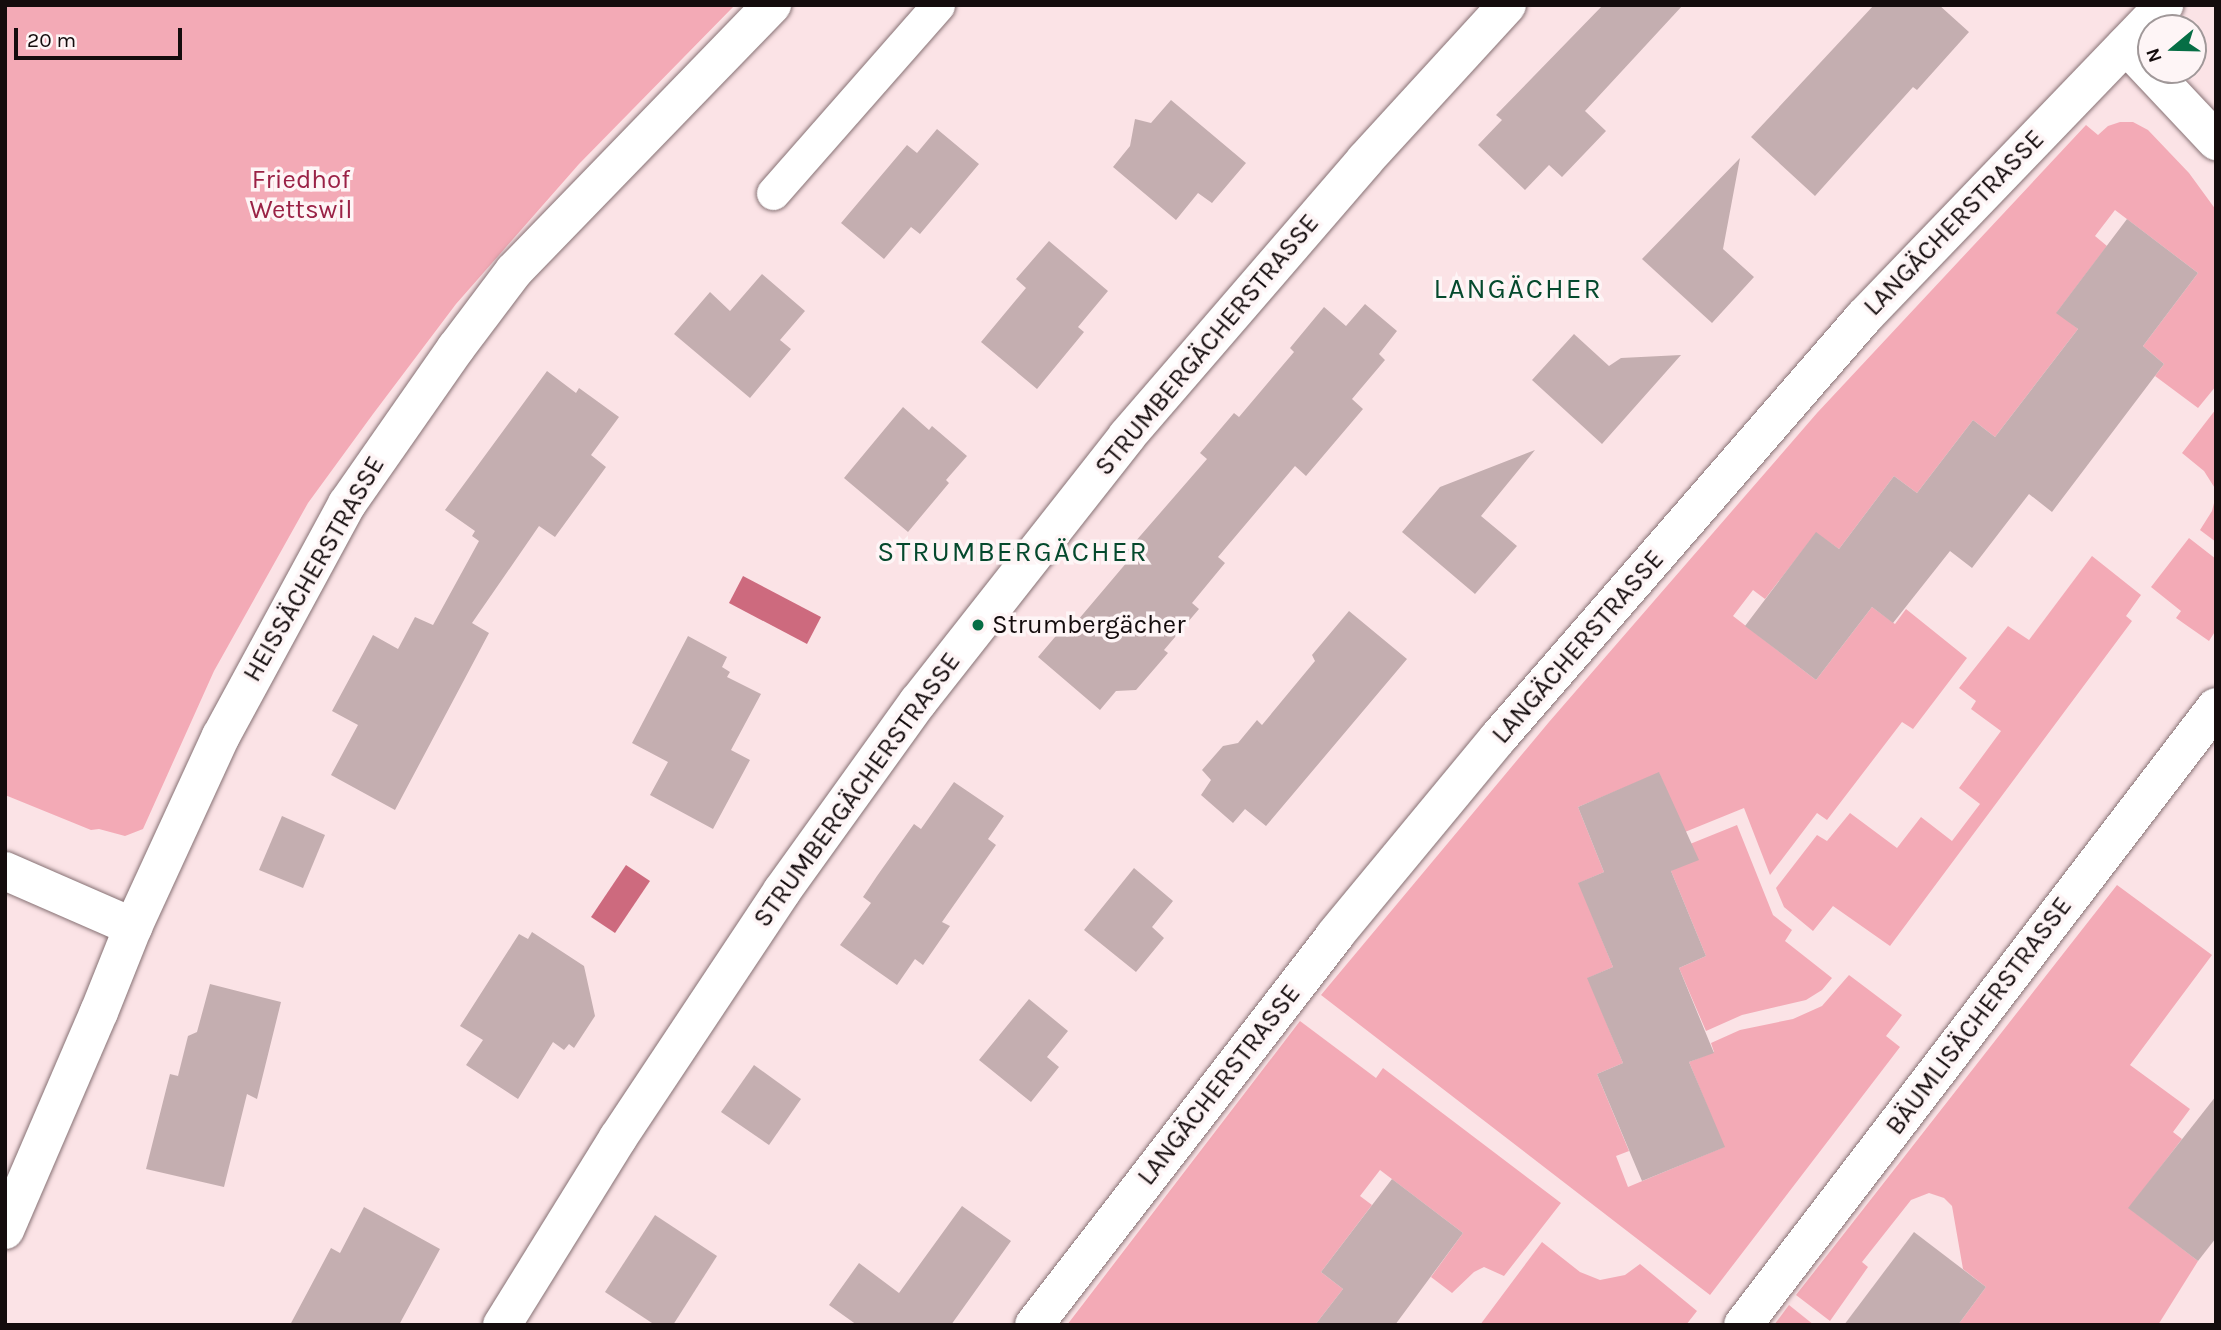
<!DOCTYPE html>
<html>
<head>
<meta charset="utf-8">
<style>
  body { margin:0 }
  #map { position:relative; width:2221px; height:1330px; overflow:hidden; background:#fbe3e6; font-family:Karla,sans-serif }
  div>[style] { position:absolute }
  .green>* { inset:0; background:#f3aab6 }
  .water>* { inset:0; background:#cd6a7e }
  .building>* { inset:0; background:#c4aeb0 }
  .roads { filter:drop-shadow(0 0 2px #867174) drop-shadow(0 0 2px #867174) }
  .service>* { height:33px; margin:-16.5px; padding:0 16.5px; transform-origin:16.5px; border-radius:16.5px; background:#fff }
  .minor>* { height:38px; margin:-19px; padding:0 19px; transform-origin:19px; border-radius:19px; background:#fff }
  .dots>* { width:19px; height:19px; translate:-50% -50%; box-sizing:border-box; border:4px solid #fef5f6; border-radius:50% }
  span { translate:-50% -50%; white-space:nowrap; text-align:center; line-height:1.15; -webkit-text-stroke:7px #fef5f6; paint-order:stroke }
  .park-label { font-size:26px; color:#9a2246 }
  .street-label { font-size:26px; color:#140c0d }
  .poi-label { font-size:26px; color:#140c0d }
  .left { translate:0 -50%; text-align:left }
  .neighbourhood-label { font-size:28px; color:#05492d; letter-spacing:2px }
  .frame { position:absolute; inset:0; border:7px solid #140c0d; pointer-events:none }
  .north { position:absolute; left:2137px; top:14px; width:70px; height:70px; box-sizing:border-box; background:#fef5f6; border:2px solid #a09899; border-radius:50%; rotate:251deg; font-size:19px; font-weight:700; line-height:28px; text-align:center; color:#140c0d }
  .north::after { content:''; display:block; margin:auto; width:24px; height:32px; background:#066e45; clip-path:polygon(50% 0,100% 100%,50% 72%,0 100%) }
  .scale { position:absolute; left:14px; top:28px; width:168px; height:32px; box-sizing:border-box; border:4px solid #140c0d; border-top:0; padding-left:9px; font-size:21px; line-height:24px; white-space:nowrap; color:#140c0d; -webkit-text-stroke:5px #fef5f6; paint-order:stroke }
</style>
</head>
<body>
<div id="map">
  <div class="green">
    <i style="clip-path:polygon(5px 5px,735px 5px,579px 164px,456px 304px,373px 414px,308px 503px,214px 671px,143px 829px,125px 836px,99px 829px,91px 830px,5px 795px)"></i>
    <i style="clip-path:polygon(2120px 122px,2133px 122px,2148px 130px,2189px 173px,2216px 210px,2216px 386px,2198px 408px,2155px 376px,2164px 364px,2143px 346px,2198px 273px,2115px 210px,2095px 236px,2107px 246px,2057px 312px,2078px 329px,1995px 437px,1973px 420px,1917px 493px,1894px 476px,1839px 549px,1816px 533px,1765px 599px,1753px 590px,1733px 616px,1816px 680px,1872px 607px,1895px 624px,1906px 609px,1967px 658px,1913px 729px,1902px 722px,1827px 820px,1817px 813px,1770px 875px,1744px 808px,1685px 832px,1659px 773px,1578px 807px,1604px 872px,1579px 883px,1613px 967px,1588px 978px,1623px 1063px,1597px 1074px,1629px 1151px,1616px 1156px,1628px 1187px,1724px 1147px,1689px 1062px,1714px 1052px,1711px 1043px,1740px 1030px,1793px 1019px,1822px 1006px,1849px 975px,1902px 1015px,1886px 1036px,1900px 1047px,1710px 1295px,1321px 995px,1549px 722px,1817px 413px,2086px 125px,2098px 135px,2108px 126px)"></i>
    <i style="clip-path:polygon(2216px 409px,2216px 490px,2204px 471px,2182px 453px)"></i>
    <i style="clip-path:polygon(2216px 495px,2216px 542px,2200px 530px,2212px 511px)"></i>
    <i style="clip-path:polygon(2189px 538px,2216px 559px,2216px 630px,2209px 641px,2176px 618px,2181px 611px,2151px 587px)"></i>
    <i style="clip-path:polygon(2092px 556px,2141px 595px,2126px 616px,2132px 621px,1890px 946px,1833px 906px,1813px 931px,1784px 907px,1776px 888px,1817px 835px,1827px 841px,1850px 813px,1897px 848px,1921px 817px,1952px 841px,1980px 804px,1959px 788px,2001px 731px,1971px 709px,1976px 701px,1959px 688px,2008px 626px,2029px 640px)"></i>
    <i style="clip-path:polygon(1737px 825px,1773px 915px,1792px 930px,1785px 941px,1832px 978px,1822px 990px,1806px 1000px,1742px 1015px,1706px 1031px,1679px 968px,1706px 956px,1671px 871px,1690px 844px)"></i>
    <i style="clip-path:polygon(2117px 885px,2212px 955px,2130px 1065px,2190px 1109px,2173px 1132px,2182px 1139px,2129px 1208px,2198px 1261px,2158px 1325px,1958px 1325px,1986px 1287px,1963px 1269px,1952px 1206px,1944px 1198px,1929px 1193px,1911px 1200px,1862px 1262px,1868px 1267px,1830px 1321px,1796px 1295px)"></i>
    <i style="clip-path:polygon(1300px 1021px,1376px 1078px,1383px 1068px,1561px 1203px,1504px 1276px,1484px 1267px,1474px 1272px,1452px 1293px,1431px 1277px,1463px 1233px,1380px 1170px,1360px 1196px,1372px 1205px,1321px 1272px,1343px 1289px,1315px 1325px,1067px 1325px)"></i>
    <i style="clip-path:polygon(1542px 1242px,1580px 1272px,1600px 1280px,1625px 1275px,1640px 1264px,1697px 1311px,1686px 1325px,1480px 1325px)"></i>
    <i style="clip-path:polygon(1789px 1305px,1814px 1325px,1774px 1325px)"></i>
  </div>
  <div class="water">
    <i style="clip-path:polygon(743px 576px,821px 617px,807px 644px,729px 603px)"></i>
    <i style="clip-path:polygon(626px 865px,650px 881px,615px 933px,591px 917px)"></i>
  </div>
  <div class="building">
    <i style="clip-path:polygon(1603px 5px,1683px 5px,1585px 111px,1606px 131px,1562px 177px,1549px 165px,1525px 190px,1478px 145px,1502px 120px,1496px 115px)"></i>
    <i style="clip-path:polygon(1874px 5px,1939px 5px,1969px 32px,1917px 90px,1913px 87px,1815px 196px,1751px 137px)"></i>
    <i style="clip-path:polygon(1171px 100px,1246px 163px,1212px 203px,1198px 193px,1176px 220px,1113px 167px,1130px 146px,1135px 119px,1151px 123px)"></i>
    <i style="clip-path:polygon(937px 129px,979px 164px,920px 234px,911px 227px,884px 259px,841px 223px,907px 145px,917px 153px)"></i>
    <i style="clip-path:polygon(1740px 158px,1723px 249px,1754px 277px,1712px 323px,1642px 259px)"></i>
    <i style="clip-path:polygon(2127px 219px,2198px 273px,2143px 346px,2164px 364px,2052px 512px,2029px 494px,1972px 568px,1950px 551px,1893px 623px,1872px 607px,1816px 680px,1745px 626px,1816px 532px,1839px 549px,1894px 476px,1917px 493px,1973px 420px,1995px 437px,2078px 329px,2056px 313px)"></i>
    <i style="clip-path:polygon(1049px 241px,1108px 291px,1078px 327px,1084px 332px,1037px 389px,981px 342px,1026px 288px,1016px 279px)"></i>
    <i style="clip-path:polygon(762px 274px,805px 311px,780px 340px,791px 349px,750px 398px,674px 334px,710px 292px,730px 311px)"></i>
    <i style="clip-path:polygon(1365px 304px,1397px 331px,1379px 354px,1385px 360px,1352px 399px,1363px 409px,1306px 476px,1295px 466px,1218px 557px,1225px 563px,1192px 603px,1199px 609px,1164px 650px,1168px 653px,1136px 690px,1116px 691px,1100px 710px,1038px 657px,1072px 617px,1078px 620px,1133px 555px,1128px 550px,1207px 459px,1200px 453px,1234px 413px,1239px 417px,1294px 352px,1290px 348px,1324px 307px,1346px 326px)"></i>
    <i style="clip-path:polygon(1574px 334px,1609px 366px,1621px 358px,1681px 355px,1602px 444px,1532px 380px)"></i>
    <i style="clip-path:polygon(547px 371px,576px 393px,579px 388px,619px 417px,591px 455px,606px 467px,555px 537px,539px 526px,472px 623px,489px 633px,395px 810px,331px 775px,358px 725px,332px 711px,373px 635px,398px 649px,415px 617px,433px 625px,479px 541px,472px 536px,475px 531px,445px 510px)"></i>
    <i style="clip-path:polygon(903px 407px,929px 430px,932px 426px,967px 456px,946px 480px,949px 483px,908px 532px,844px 478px)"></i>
    <i style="clip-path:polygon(1535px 450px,1481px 516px,1517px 546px,1475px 594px,1402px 532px,1440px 487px)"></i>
    <i style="clip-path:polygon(1349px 611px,1407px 659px,1266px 826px,1245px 809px,1233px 823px,1201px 795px,1211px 780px,1202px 770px,1223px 746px,1238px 743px,1257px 720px,1262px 725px,1315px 661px,1312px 655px)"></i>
    <i style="clip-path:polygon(688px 636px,727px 657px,722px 667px,730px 672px,727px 677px,761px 694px,731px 750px,750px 760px,713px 829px,650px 795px,668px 762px,632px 743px)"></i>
    <i style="clip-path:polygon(1659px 772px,1699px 860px,1671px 871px,1706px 956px,1679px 968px,1714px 1053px,1689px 1062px,1725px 1147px,1642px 1181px,1597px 1074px,1623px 1063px,1587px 978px,1613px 967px,1578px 883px,1604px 872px,1578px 807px)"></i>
    <i style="clip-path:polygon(954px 782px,1004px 816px,988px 839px,996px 845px,942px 922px,950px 926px,923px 965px,915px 959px,897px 985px,840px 945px,871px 903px,863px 897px,877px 876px,914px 824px,921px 829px)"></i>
    <i style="clip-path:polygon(282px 816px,325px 835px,303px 888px,259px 870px)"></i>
    <i style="clip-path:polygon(1134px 868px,1173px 901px,1152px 927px,1164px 938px,1136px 972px,1084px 930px)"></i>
    <i style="clip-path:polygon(532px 932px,584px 966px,595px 1016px,574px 1048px,569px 1044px,564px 1050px,553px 1042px,518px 1099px,466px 1065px,483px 1040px,460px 1026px,519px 934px,528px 939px)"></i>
    <i style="clip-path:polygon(210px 984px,281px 1002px,257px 1099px,247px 1094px,224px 1187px,146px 1169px,170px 1074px,178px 1076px,188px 1036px,197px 1032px)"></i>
    <i style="clip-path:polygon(1029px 999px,1068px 1031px,1047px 1057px,1059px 1067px,1031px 1102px,979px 1060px)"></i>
    <i style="clip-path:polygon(754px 1065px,801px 1099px,769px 1145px,721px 1112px)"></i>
    <i style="clip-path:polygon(2216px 1096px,2216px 1238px,2198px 1261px,2128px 1208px)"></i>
    <i style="clip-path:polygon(1392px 1179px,1463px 1233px,1395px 1325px,1315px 1325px,1343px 1289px,1321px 1272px)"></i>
    <i style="clip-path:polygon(962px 1206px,1011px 1241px,951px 1325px,857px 1325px,829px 1305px,859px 1263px,899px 1293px)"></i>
    <i style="clip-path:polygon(364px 1207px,440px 1249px,399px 1325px,290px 1325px,331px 1248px,340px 1253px)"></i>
    <i style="clip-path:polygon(655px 1215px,717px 1256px,673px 1325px,655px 1325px,605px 1292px)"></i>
    <i style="clip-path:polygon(1914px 1232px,1986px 1287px,1958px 1325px,1844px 1325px)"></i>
  </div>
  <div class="roads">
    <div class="service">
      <i style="left:773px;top:193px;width:250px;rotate:-48.7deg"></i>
    </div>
    <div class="minor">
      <i style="left:2126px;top:45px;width:132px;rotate:46.8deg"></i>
      <i style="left:5px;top:871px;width:140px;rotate:23.6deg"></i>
      <i style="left:5px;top:1230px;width:237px;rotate:-66.7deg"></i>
      <i style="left:99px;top:1012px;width:92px;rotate:-68.2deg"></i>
      <i style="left:133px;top:927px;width:210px;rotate:-65.3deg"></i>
      <i style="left:221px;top:736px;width:264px;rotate:-61.5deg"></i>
      <i style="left:347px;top:504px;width:190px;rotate:-55.1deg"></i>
      <i style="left:456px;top:348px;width:96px;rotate:-53deg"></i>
      <i style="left:514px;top:271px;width:371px;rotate:-45.9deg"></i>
      <i style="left:502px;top:1325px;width:220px;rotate:-58.2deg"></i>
      <i style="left:618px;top:1138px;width:296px;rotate:-56.4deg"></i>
      <i style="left:782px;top:891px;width:233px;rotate:-54.3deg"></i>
      <i style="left:918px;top:702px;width:338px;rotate:-51.8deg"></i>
      <i style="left:1127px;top:436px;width:364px;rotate:-49.2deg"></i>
      <i style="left:1365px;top:160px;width:210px;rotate:-47.5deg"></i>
      <i style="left:1034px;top:1325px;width:493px;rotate:-52.3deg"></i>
      <i style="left:1335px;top:935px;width:256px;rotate:-50.4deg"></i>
      <i style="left:1498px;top:738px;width:558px;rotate:-49deg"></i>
      <i style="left:1864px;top:317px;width:433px;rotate:-46.1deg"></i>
      <i style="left:1743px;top:1325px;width:778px;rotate:-52.57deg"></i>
    </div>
  </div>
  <div class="dots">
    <i style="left:978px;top:625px;background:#066e45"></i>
  </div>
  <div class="park-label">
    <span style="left:301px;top:195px">Friedhof<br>Wettswil</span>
  </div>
  <div class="street-label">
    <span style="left:1954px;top:223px;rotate:-46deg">LANGÄCHERSTRASSE</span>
    <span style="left:1207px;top:345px;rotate:-50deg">STRUMBERGÄCHERSTRASSE</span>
    <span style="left:314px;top:569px;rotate:-60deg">HEISSÄCHERSTRASSE</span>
    <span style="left:1578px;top:647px;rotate:-49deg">LANGÄCHERSTRASSE</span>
    <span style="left:857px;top:790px;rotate:-54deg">STRUMBERGÄCHERSTRASSE</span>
    <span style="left:1979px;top:1016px;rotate:-53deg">BÄUMLISÄCHERSTRASSE</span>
    <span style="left:1219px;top:1085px;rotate:-52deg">LANGÄCHERSTRASSE</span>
  </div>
  <div class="poi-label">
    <span class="left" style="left:992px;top:625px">Strumbergächer</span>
  </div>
  <div class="neighbourhood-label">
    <span style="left:1518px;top:289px">LANGÄCHER</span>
    <span style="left:1013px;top:552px">STRUMBERGÄCHER</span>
  </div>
  <div class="frame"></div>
  <div class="north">N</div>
  <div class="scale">20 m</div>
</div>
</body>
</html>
